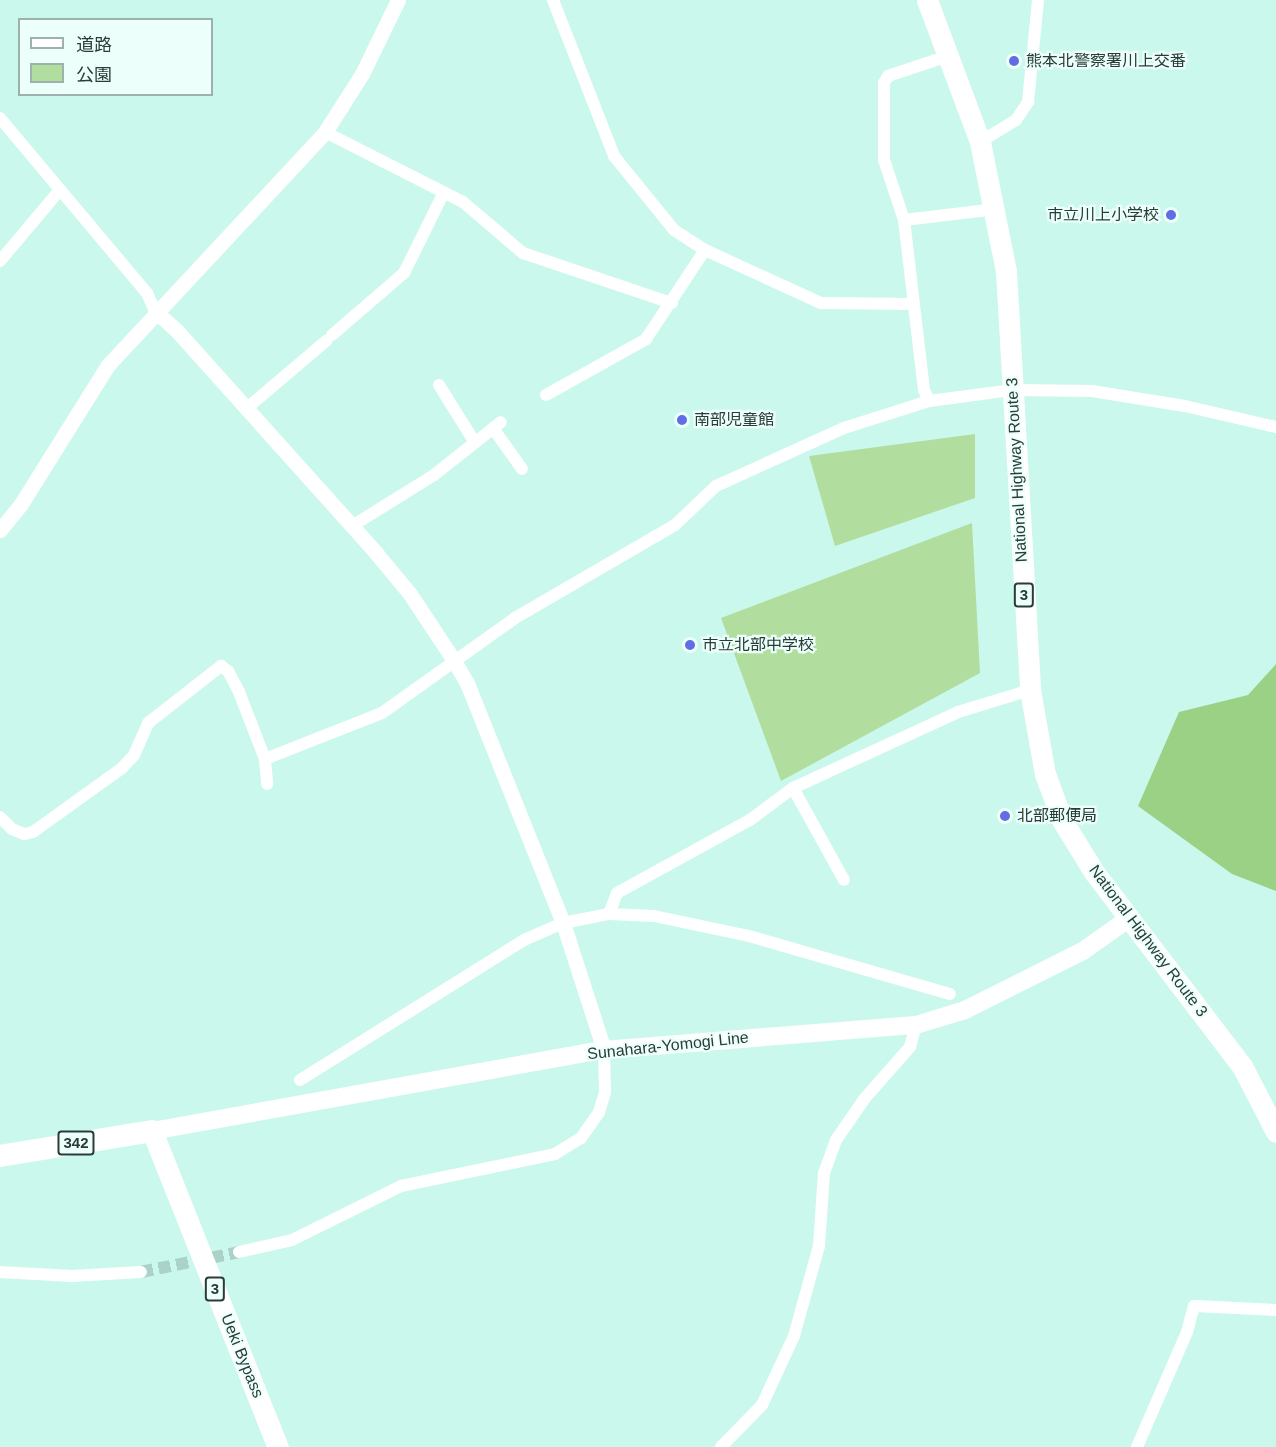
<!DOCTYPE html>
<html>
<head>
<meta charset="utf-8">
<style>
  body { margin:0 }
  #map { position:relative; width:1276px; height:1447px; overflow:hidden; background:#cbf8ec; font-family:Helvetica,"Noto Sans JP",sans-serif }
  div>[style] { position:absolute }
  .green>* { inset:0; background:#b1de9f }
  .forest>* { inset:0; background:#9bd185 }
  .minor-tunnel>* { height:12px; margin-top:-6px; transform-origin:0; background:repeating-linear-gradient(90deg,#abd2c8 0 12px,transparent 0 18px) }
  .minor>* { height:12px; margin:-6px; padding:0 6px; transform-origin:6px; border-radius:6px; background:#fff }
  .tertiary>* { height:15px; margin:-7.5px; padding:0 7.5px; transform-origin:7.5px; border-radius:7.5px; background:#fff }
  .secondary>* { height:18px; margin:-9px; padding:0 9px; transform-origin:9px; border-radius:9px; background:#fff }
  .trunk>* { height:21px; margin:-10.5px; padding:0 10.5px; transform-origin:10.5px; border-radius:10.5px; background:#fff }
  .motorway>* { height:22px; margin:-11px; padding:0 11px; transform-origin:11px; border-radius:11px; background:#fff }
  .dots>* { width:16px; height:16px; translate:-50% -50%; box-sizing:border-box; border:3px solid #edfffa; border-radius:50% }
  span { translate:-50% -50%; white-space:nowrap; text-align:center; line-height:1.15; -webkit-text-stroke:4.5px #edfffa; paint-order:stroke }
  .shield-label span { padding:2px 4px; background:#edfffa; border:2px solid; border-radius:4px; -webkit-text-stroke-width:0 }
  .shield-label { font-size:15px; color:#2a3c37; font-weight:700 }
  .poi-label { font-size:16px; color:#2a3c37 }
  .left { translate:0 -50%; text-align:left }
  .right { translate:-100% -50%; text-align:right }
  .street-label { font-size:16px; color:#2a3c37 }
  .legend { position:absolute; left:18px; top:18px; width:195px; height:78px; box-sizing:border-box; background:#edfffa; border:2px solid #9fb1ac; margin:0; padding:8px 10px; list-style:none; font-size:18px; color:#2a3c37 }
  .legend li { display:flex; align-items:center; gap:12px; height:30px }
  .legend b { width:30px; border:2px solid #9fb1ac }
</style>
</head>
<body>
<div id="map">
  <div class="green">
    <i style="clip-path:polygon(975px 434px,975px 498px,835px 546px,809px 456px)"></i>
    <i style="clip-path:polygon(972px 523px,980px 673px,781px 781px,721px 618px)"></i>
  </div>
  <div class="forest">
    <i style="clip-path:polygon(1276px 664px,1276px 891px,1232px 874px,1138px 806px,1179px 712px,1248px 695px)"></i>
  </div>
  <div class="minor-tunnel">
    <i style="left:141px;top:1272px;width:100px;rotate:-11.5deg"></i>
  </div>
  <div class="minor">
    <i style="left:553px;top:0;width:168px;rotate:68.6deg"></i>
    <i style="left:614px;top:156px;width:95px;rotate:51deg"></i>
    <i style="left:674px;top:230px;width:37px;rotate:33deg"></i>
    <i style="left:705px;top:250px;width:128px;rotate:24.6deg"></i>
    <i style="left:821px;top:303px;width:91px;rotate:0.6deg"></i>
    <i style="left:0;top:118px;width:229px;rotate:50deg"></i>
    <i style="left:147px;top:293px;width:20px;rotate:66deg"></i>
    <i style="left:325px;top:132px;width:155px;rotate:26.9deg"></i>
    <i style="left:463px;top:202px;width:79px;rotate:40.4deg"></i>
    <i style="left:523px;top:253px;width:157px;rotate:18.6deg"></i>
    <i style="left:980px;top:142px;width:42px;rotate:-31.4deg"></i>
    <i style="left:1016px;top:120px;width:22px;rotate:-56deg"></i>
    <i style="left:1028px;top:102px;width:102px;rotate:-84.4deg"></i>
    <i style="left:904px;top:220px;width:93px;rotate:-6.8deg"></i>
    <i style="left:0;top:261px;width:92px;rotate:-49.9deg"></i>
    <i style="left:332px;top:335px;width:95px;rotate:-40.7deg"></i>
    <i style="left:404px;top:273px;width:90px;rotate:-63.7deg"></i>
    <i style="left:439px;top:385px;width:66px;rotate:58deg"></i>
    <i style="left:546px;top:395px;width:115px;rotate:-29.2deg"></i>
    <i style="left:646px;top:339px;width:107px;rotate:-56.5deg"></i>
    <i style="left:929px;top:401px;width:12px;rotate:-114deg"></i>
    <i style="left:924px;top:390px;width:171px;rotate:-96.7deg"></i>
    <i style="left:904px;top:220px;width:63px;rotate:-108.4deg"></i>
    <i style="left:884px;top:160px;width:77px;rotate:-90deg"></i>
    <i style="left:884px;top:83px;width:8px;rotate:-60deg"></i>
    <i style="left:888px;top:76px;width:60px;rotate:-18.4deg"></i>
    <i style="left:247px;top:408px;width:104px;rotate:-40.3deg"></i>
    <i style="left:493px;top:428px;width:50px;rotate:54.7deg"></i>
    <i style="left:352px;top:526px;width:97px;rotate:-31.9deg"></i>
    <i style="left:434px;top:475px;width:85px;rotate:-38.3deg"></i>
    <i style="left:265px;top:759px;width:126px;rotate:-21.5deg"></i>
    <i style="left:382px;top:713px;width:163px;rotate:-35.5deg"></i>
    <i style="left:515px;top:618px;width:185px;rotate:-30.2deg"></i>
    <i style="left:675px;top:525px;width:57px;rotate:-43.6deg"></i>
    <i style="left:716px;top:486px;width:141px;rotate:-24.4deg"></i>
    <i style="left:844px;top:428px;width:89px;rotate:-17.6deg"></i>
    <i style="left:929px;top:401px;width:85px;rotate:-7.5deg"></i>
    <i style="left:1013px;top:390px;width:79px;rotate:0.7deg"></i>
    <i style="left:1092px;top:391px;width:94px;rotate:9.2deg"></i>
    <i style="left:1185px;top:406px;width:93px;rotate:13deg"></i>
    <i style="left:793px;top:788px;width:105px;rotate:61deg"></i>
    <i style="left:0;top:817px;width:17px;rotate:45deg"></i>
    <i style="left:12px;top:829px;width:13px;rotate:23deg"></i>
    <i style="left:24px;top:834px;width:9px;rotate:-13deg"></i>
    <i style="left:33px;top:832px;width:110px;rotate:-35.7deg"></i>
    <i style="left:122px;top:768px;width:18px;rotate:-47deg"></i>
    <i style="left:134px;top:755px;width:35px;rotate:-66deg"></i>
    <i style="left:148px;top:723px;width:93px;rotate:-38deg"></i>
    <i style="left:221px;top:666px;width:9px;rotate:36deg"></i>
    <i style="left:228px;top:671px;width:24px;rotate:62deg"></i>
    <i style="left:239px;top:692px;width:72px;rotate:68.8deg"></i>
    <i style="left:265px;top:759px;width:25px;rotate:85deg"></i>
    <i style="left:609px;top:914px;width:45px;rotate:2.5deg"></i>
    <i style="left:654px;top:916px;width:97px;rotate:11.9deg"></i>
    <i style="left:749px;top:936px;width:209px;rotate:16.1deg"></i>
    <i style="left:300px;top:1080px;width:264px;rotate:-32deg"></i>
    <i style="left:524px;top:940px;width:43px;rotate:-23.6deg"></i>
    <i style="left:563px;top:923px;width:47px;rotate:-11.1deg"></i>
    <i style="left:609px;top:914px;width:22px;rotate:-69deg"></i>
    <i style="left:617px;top:893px;width:152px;rotate:-28.8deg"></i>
    <i style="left:750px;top:820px;width:54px;rotate:-36.7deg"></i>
    <i style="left:793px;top:788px;width:182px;rotate:-24.7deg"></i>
    <i style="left:958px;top:712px;width:75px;rotate:-17deg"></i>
    <i style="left:239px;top:1252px;width:54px;rotate:-12.8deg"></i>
    <i style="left:292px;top:1240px;width:122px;rotate:-26.4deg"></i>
    <i style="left:401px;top:1186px;width:157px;rotate:-11.7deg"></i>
    <i style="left:555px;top:1154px;width:31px;rotate:-32deg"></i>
    <i style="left:581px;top:1138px;width:32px;rotate:-55deg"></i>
    <i style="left:599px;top:1112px;width:21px;rotate:-73deg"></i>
    <i style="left:605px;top:1092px;width:42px;rotate:-91.4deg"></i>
    <i style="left:0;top:1272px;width:72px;rotate:3.2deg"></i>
    <i style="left:72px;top:1276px;width:69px;rotate:-3.3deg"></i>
    <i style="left:721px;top:1447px;width:59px;rotate:-45.7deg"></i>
    <i style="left:762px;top:1405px;width:76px;rotate:-65.1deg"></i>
    <i style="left:794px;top:1336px;width:93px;rotate:-74.5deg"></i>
    <i style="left:819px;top:1246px;width:73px;rotate:-86.1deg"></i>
    <i style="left:824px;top:1173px;width:35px;rotate:-70deg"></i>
    <i style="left:836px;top:1140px;width:51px;rotate:-55.4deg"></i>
    <i style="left:865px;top:1098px;width:68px;rotate:-48.6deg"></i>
    <i style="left:910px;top:1047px;width:23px;rotate:-75deg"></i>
    <i style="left:1137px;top:1447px;width:125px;rotate:-66.5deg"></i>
    <i style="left:1187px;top:1332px;width:27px;rotate:-75deg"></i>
    <i style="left:1194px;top:1306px;width:82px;rotate:2.8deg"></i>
  </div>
  <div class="tertiary">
    <i style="left:155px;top:311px;width:31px;rotate:42deg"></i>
    <i style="left:178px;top:332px;width:297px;rotate:48.1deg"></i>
    <i style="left:376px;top:553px;width:53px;rotate:50.3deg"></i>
    <i style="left:410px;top:594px;width:78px;rotate:56.5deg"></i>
    <i style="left:453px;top:659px;width:28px;rotate:60deg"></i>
    <i style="left:467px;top:683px;width:258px;rotate:68.2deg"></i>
    <i style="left:563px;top:923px;width:133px;rotate:72.1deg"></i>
    <i style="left:0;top:530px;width:33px;rotate:-51deg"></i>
    <i style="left:21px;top:504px;width:164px;rotate:-58deg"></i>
    <i style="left:108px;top:365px;width:318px;rotate:-47deg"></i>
    <i style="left:325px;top:132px;width:69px;rotate:-57.5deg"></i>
    <i style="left:362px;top:74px;width:82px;rotate:-64.1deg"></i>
  </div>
  <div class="secondary">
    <i style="left:152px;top:1131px;width:459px;rotate:-10.2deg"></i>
    <i style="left:604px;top:1050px;width:313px;rotate:-4.6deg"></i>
    <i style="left:916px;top:1025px;width:51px;rotate:-17deg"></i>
    <i style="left:965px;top:1010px;width:132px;rotate:-26.6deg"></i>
    <i style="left:1083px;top:951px;width:55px;rotate:-35.4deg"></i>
  </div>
  <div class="trunk">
    <i style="left:927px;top:0;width:152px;rotate:69.5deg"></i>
    <i style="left:980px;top:142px;width:132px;rotate:78.6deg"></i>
    <i style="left:1006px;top:271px;width:420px;rotate:86.7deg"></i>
    <i style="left:1030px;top:690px;width:85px;rotate:79.9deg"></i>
    <i style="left:1045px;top:774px;width:49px;rotate:69.7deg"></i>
    <i style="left:1062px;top:820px;width:61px;rotate:58.4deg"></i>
    <i style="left:1094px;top:872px;width:244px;rotate:52.7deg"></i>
    <i style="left:1242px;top:1066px;width:74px;rotate:62.7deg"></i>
    <i style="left:152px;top:1131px;width:340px;rotate:68.3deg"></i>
  </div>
  <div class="motorway">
    <i style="left:0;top:1156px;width:154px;rotate:-9.3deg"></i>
  </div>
  <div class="dots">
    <i style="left:1014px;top:61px;background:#606de5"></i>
    <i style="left:1171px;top:215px;background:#606de5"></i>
    <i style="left:682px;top:420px;background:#606de5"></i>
    <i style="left:690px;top:645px;background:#606de5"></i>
    <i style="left:1005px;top:816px;background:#606de5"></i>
  </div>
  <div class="shield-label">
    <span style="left:1024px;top:595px">3</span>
    <span style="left:76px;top:1143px">342</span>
    <span style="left:215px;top:1289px">3</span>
  </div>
  <div class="poi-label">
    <span class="left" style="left:1026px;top:61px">熊本北警察署川上交番</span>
    <span class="right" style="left:1159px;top:215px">市立川上小学校</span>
    <span class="left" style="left:694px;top:420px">南部児童館</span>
    <span class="left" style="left:702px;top:645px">市立北部中学校</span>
    <span class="left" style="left:1017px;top:816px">北部郵便局</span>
  </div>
  <div class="street-label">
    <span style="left:1017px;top:470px;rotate:-93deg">National Highway Route 3</span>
    <span style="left:1148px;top:941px;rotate:53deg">National Highway Route 3</span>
    <span style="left:668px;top:1046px;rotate:-6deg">Sunahara-Yomogi Line</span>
    <span style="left:242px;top:1356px;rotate:68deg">Ueki Bypass</span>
  </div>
  <ul class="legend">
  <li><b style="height:8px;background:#fff"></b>道路</li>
  <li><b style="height:16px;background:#b1de9f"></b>公園</li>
  </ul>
</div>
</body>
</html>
